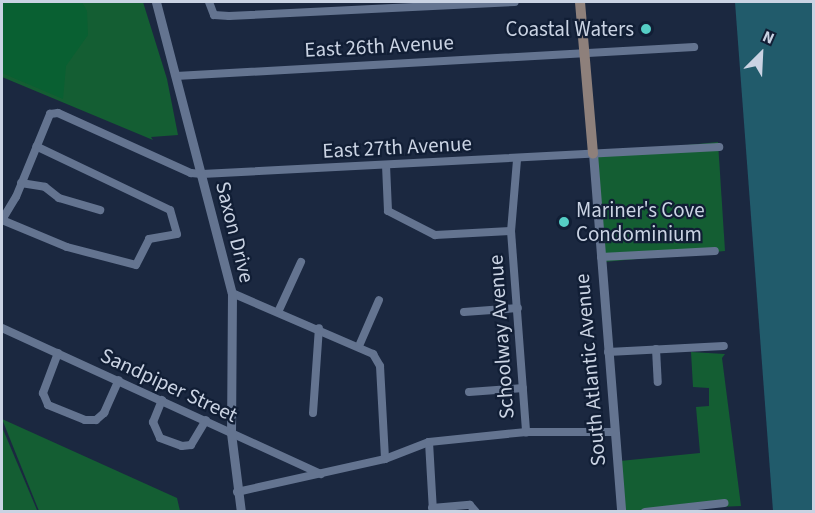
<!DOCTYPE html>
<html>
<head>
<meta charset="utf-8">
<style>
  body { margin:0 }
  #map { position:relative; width:815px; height:513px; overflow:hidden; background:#1b2840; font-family:"Source Sans 3",sans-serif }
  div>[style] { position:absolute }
  .green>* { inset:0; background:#145e33 }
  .forest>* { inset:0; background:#096032 }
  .water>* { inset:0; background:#215b6b }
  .minor>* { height:8px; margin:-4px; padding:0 4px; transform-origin:4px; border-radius:4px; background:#647490 }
  .tertiary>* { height:9px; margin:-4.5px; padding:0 4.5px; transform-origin:4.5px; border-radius:4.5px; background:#647490 }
  .secondary>* { height:10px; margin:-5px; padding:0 5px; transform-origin:5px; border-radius:5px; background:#8e807b }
  .dots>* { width:16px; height:16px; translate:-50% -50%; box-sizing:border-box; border:3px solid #111e35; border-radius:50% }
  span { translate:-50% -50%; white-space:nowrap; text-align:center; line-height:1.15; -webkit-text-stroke:4.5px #111e35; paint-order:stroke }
  .poi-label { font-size:21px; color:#cad3e3 }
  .right { translate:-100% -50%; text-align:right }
  .left { translate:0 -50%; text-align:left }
  .street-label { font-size:21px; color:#cad3e3 }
  .frame { position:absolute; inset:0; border:3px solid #cad3e3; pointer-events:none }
  .north { position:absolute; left:731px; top:24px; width:60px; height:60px; -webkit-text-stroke:4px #111e35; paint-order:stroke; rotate:24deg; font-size:16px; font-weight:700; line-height:24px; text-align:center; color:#cad3e3 }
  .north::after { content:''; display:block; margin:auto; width:21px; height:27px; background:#cad3e3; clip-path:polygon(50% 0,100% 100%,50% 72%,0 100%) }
</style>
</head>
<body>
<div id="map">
  <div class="green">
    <i style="clip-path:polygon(2px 2px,143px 2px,167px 79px,178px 135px,151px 137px,153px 140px,2px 77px)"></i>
    <i style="clip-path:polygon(718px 142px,725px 251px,604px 262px,596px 154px)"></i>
    <i style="clip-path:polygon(691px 352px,725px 354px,722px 358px,741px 506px,625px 511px,620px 461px,700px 453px,696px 407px,709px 406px,709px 388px,693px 387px)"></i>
    <i style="clip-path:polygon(2px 419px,177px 498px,180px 511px,39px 511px)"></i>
    <i style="clip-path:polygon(2px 427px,37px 510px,2px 511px)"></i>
  </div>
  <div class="forest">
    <i style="clip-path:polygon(2px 2px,82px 2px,87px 11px,88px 35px,66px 66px,63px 99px,2px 73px)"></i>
  </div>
  <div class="water">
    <i style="clip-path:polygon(735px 2px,813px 2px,813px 511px,773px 511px)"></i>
  </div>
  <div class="minor">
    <i style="left:209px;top:2px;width:14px;rotate:69deg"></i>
    <i style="left:214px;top:15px;width:15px;rotate:4deg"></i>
    <i style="left:229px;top:16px;width:286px;rotate:-2.8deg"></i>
    <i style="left:176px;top:76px;width:519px;rotate:-3.2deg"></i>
    <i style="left:517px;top:160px;width:71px;rotate:94.8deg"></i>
    <i style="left:511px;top:231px;width:202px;rotate:85.7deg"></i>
    <i style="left:386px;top:165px;width:46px;rotate:87.5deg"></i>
    <i style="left:388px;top:211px;width:53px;rotate:27.1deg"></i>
    <i style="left:435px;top:235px;width:76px;rotate:-3deg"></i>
    <i style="left:21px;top:183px;width:24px;rotate:9deg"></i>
    <i style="left:45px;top:187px;width:18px;rotate:38deg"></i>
    <i style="left:59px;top:198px;width:43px;rotate:16.3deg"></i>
    <i style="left:2px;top:220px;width:27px;rotate:-59deg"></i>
    <i style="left:16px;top:197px;width:90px;rotate:-67.7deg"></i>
    <i style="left:50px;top:114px;width:8px;rotate:-7deg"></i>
    <i style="left:58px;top:113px;width:146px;rotate:24.3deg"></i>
    <i style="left:191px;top:173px;width:11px;rotate:5deg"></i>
    <i style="left:202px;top:174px;width:518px;rotate:-2.99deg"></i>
    <i style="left:2px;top:220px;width:70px;rotate:22.6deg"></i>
    <i style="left:67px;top:247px;width:71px;rotate:14.6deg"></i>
    <i style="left:136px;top:265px;width:29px;rotate:-63deg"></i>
    <i style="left:149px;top:239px;width:28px;rotate:-10deg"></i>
    <i style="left:177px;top:234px;width:25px;rotate:-106deg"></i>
    <i style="left:170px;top:210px;width:148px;rotate:-154.5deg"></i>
    <i style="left:601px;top:257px;width:114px;rotate:-3deg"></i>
    <i style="left:232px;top:293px;width:154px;rotate:23.4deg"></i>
    <i style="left:373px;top:354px;width:14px;rotate:60deg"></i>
    <i style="left:380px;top:366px;width:93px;rotate:86.9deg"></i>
    <i style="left:279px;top:310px;width:53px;rotate:-65.4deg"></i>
    <i style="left:464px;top:312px;width:54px;rotate:-4.2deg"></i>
    <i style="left:2px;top:328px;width:351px;rotate:24.6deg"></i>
    <i style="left:359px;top:346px;width:50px;rotate:-66.5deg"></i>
    <i style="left:656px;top:349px;width:33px;rotate:87deg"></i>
    <i style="left:608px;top:352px;width:116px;rotate:-3deg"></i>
    <i style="left:58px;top:353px;width:43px;rotate:110.6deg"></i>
    <i style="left:43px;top:393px;width:13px;rotate:67deg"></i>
    <i style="left:48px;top:405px;width:40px;rotate:22deg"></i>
    <i style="left:85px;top:420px;width:11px"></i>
    <i style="left:96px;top:420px;width:11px;rotate:-41deg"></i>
    <i style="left:104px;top:413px;width:36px;rotate:-66deg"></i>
    <i style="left:469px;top:392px;width:54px;rotate:-4.2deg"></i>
    <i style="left:162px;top:400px;width:24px;rotate:112deg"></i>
    <i style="left:153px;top:422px;width:17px;rotate:66deg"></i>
    <i style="left:160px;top:438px;width:23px;rotate:20deg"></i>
    <i style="left:182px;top:446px;width:9px;rotate:-6deg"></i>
    <i style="left:191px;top:445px;width:29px;rotate:-59deg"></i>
    <i style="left:313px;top:413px;width:85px;rotate:-86deg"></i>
    <i style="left:429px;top:442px;width:70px;rotate:86.7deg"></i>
    <i style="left:237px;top:492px;width:152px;rotate:-12.6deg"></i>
    <i style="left:385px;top:459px;width:47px;rotate:-21.1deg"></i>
    <i style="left:429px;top:442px;width:98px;rotate:-5.9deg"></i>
    <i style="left:526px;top:432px;width:89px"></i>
    <i style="left:432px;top:508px;width:38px;rotate:-5deg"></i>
    <i style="left:470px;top:505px;width:9px;rotate:49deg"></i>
    <i style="left:645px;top:512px;width:80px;rotate:-6.5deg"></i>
  </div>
  <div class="tertiary">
    <i style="left:156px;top:2px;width:301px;rotate:75.4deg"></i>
    <i style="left:232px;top:293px;width:140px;rotate:90.4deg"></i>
    <i style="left:231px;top:433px;width:80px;rotate:82.8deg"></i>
    <i style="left:593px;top:153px;width:360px;rotate:85.5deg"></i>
  </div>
  <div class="secondary">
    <i style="left:580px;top:2px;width:152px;rotate:85.1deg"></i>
  </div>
  <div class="dots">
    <i style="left:646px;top:29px;background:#55cec6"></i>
    <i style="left:564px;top:222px;background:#55cec6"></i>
  </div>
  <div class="poi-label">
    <span class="right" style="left:634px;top:29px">Coastal Waters</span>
    <span class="left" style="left:576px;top:222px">Mariner's Cove<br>Condominium</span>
  </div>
  <div class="street-label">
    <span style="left:379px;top:46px;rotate:-3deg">East 26th Avenue</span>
    <span style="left:397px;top:147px;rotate:-3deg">East 27th Avenue</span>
    <span style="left:235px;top:232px;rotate:76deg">Saxon Drive</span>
    <span style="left:501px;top:337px;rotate:-94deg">Schoolway Avenue</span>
    <span style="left:590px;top:370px;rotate:-95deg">South Atlantic Avenue</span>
    <span style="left:169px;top:385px;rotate:25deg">Sandpiper Street</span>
  </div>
  <div class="frame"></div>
  <div class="north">N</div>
</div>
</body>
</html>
